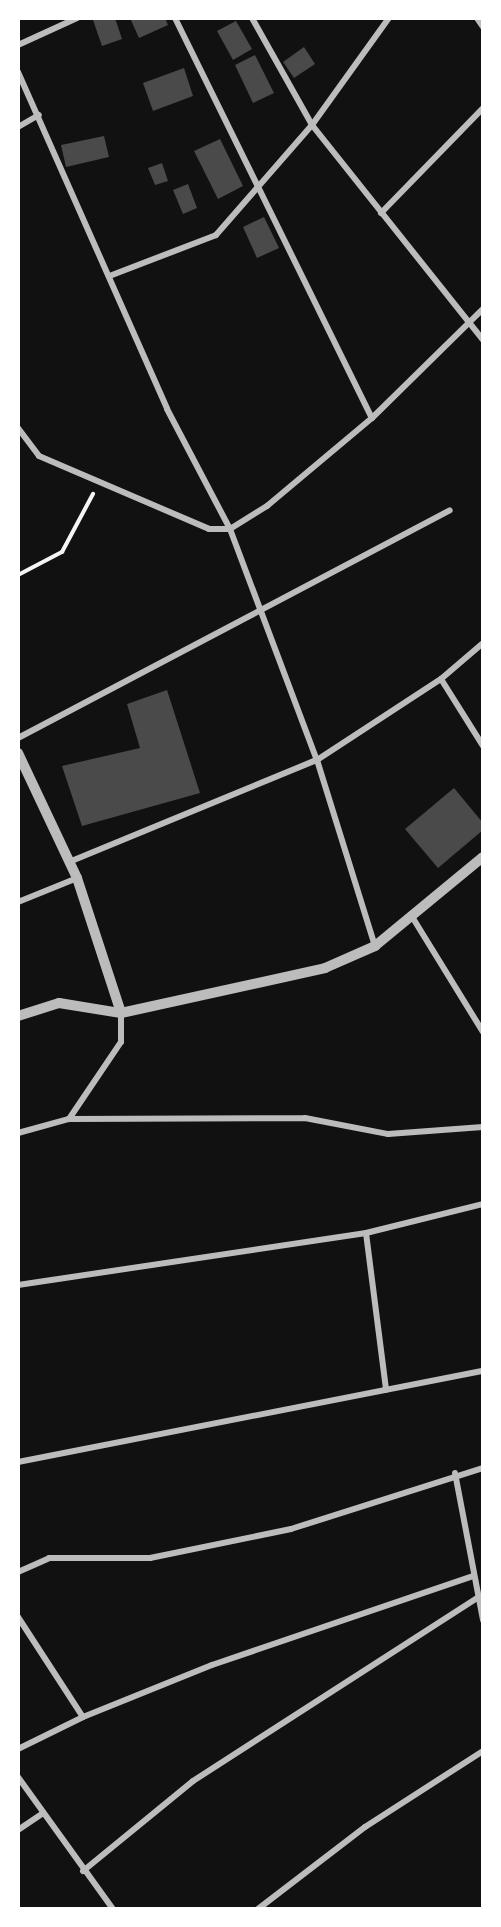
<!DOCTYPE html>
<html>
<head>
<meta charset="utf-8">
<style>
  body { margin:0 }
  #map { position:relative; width:501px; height:1927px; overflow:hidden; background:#111; font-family:"Fira Sans Condensed",sans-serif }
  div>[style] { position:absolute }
  .building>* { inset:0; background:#4a4a4a }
  .path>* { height:4px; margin:-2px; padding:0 2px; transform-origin:2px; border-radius:2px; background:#f5f5f5 }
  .minor>* { height:6px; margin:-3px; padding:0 3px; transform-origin:3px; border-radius:3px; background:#bcbcbc }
  .tertiary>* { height:10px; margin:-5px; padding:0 5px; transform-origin:5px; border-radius:5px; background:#bcbcbc }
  span { translate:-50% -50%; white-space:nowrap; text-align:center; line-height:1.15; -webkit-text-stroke:4.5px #fff; paint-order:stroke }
  .frame { position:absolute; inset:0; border:20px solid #fff; pointer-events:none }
</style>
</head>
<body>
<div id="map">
  <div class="building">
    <i style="clip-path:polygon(100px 18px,115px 18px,122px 39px,102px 46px,93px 20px)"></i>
    <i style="clip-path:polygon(130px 18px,165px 18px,168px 25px,139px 38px)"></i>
    <i style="clip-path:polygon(236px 21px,252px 49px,233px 60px,217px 31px)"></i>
    <i style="clip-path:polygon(304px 47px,315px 64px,294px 78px,283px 62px)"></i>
    <i style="clip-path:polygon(255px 55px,274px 93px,253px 103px,235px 65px)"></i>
    <i style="clip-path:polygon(184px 68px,193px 96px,153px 111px,143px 83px)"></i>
    <i style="clip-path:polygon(104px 136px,109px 157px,66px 167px,61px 145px)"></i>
    <i style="clip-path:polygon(220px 139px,243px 186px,218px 199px,194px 151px)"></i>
    <i style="clip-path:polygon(162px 163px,168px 181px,155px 185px,148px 168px)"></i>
    <i style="clip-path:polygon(188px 184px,197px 208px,183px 214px,173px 190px)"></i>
    <i style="clip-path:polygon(264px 217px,279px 248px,257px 258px,243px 227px)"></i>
    <i style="clip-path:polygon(167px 690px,200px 793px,82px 826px,62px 766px,140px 748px,127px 704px)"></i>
    <i style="clip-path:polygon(454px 788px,483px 823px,483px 830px,438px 868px,405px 829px)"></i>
  </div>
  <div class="path">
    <i style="left:18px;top:575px;width:50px;rotate:-27.6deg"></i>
    <i style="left:62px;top:552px;width:66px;rotate:-61.9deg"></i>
  </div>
  <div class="minor">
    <i style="left:175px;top:18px;width:446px;rotate:63.8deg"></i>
    <i style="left:252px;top:18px;width:123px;rotate:60.7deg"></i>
    <i style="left:312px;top:125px;width:275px;rotate:51.5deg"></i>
    <i style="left:477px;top:18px;width:11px;rotate:56deg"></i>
    <i style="left:18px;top:45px;width:65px;rotate:-24.6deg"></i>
    <i style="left:18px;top:72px;width:368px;rotate:66.1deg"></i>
    <i style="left:167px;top:409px;width:136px;rotate:62.3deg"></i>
    <i style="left:230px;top:529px;width:247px;rotate:69.4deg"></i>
    <i style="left:317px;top:760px;width:195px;rotate:72.7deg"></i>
    <i style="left:18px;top:127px;width:24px;rotate:-30deg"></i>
    <i style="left:381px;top:213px;width:146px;rotate:-45.8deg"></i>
    <i style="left:112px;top:275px;width:111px;rotate:-21deg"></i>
    <i style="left:216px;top:235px;width:146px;rotate:-48.9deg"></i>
    <i style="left:312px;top:125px;width:132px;rotate:-54.3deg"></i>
    <i style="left:18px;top:428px;width:35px;rotate:53deg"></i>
    <i style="left:39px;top:456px;width:185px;rotate:23.2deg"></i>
    <i style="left:209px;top:529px;width:21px"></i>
    <i style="left:230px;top:529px;width:44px;rotate:-31.9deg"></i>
    <i style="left:267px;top:506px;width:137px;rotate:-40deg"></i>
    <i style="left:372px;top:418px;width:156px;rotate:-44.5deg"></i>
    <i style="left:441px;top:679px;width:79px;rotate:57.9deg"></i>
    <i style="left:18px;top:738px;width:488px;rotate:-27.8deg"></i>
    <i style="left:69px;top:862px;width:268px;rotate:-22.4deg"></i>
    <i style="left:317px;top:760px;width:148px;rotate:-33.2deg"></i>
    <i style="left:441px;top:679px;width:55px;rotate:-40.6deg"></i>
    <i style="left:18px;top:902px;width:64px;rotate:-22.1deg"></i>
    <i style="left:411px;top:915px;width:137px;rotate:58.4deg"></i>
    <i style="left:69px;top:1119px;width:236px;rotate:-0.2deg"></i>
    <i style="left:305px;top:1118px;width:85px;rotate:10.9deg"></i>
    <i style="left:388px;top:1134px;width:95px;rotate:-4.2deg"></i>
    <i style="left:18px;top:1133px;width:53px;rotate:-15.4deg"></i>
    <i style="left:69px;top:1119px;width:93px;rotate:-56deg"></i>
    <i style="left:121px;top:1042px;width:29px;rotate:-90deg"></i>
    <i style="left:366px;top:1233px;width:158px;rotate:82.7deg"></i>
    <i style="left:18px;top:1285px;width:352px;rotate:-8.5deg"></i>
    <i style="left:366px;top:1233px;width:121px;rotate:-13.9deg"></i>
    <i style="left:18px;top:1462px;width:474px;rotate:-11.1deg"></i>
    <i style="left:455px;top:1473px;width:150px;rotate:79.2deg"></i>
    <i style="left:18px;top:1572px;width:34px;rotate:-24deg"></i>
    <i style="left:49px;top:1558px;width:101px"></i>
    <i style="left:150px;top:1558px;width:144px;rotate:-11.6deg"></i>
    <i style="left:291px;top:1529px;width:201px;rotate:-17.6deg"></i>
    <i style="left:18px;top:1617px;width:119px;rotate:57deg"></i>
    <i style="left:83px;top:1717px;width:139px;rotate:-22deg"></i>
    <i style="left:212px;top:1665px;width:274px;rotate:-18.8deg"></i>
    <i style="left:18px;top:1749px;width:72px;rotate:-26.2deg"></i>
    <i style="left:18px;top:1777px;width:163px;rotate:54.3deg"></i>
    <i style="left:18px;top:1830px;width:30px;rotate:-34deg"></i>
    <i style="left:83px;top:1871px;width:142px;rotate:-39.3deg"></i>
    <i style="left:193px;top:1781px;width:338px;rotate:-32.8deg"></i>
    <i style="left:258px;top:1909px;width:135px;rotate:-37.5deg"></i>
    <i style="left:365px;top:1827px;width:140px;rotate:-32.8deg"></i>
  </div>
  <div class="tertiary">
    <i style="left:18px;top:753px;width:138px;rotate:64.7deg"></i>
    <i style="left:77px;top:878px;width:142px;rotate:71.9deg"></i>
    <i style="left:18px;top:1016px;width:43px;rotate:-17.6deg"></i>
    <i style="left:59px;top:1003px;width:63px;rotate:9.2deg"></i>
    <i style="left:121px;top:1013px;width:209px;rotate:-12.4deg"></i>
    <i style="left:325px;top:968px;width:55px;rotate:-23.7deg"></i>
    <i style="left:375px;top:946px;width:140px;rotate:-39.5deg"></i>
  </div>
  <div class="frame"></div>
</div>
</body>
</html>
